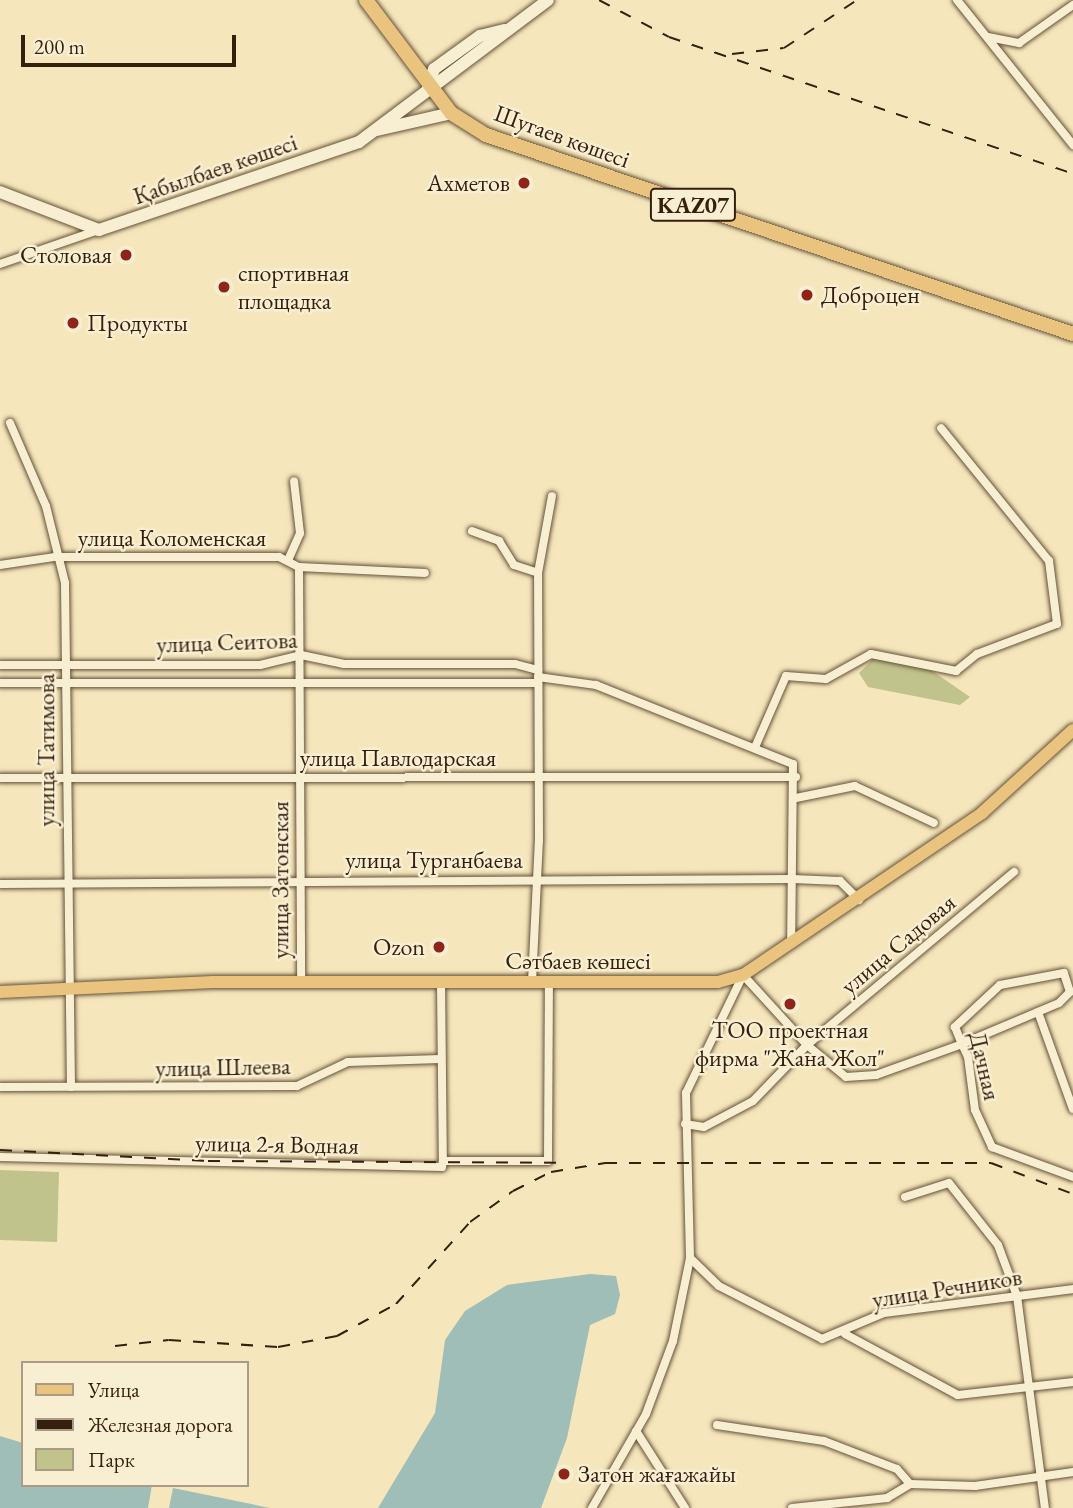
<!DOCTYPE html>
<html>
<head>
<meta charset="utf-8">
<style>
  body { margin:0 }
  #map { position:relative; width:1073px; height:1508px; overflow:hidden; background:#f5e6bb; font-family:"EB Garamond",serif }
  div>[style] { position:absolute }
  .green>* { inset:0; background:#c1c38c }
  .water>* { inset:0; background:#9ebeb7 }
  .roads { filter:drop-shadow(0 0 2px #655138) drop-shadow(0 0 2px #655138) }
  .minor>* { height:8px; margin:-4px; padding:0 4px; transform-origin:4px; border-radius:4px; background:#f8efd3 }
  .secondary>* { height:12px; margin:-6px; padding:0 6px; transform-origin:6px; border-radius:6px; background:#f8efd3 }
  .primary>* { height:12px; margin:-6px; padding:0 6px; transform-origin:6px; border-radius:6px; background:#eac37e }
  .trunk>* { height:14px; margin:-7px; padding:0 7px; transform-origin:7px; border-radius:7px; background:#eac37e }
  .rail>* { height:2px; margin-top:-1px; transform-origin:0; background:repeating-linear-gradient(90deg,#351f0d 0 12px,transparent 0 24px) }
  .dots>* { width:19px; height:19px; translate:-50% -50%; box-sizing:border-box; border:4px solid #f8efd3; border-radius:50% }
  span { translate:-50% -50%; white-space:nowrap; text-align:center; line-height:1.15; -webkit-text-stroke:5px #f8efd3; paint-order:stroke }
  .shield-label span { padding:2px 5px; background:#f8efd3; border:2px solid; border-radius:5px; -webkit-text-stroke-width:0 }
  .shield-label { font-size:23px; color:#351f0d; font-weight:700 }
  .street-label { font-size:24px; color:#351f0d }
  .poi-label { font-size:24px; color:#351f0d }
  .right { translate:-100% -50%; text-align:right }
  .left { translate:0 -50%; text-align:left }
  .legend { position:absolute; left:21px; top:1361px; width:228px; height:126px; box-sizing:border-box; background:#f8efd3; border:2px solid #aa9c84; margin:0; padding:9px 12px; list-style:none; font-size:21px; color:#351f0d }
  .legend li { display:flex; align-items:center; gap:14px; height:35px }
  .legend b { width:35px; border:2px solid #aa9c84 }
  .scale { position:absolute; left:21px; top:35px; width:215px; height:32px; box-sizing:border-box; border:4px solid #351f0d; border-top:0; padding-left:9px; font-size:21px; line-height:24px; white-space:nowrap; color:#351f0d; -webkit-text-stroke:5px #f8efd3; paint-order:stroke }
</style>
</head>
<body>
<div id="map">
  <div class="green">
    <i style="clip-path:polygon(876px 656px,931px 670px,970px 697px,960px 705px,868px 687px,859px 673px)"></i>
    <i style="clip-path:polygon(0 1170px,59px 1172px,57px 1242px,0 1240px)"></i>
  </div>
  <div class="water">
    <i style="clip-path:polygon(590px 1274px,616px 1276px,620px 1295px,615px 1314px,590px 1325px,567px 1438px,541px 1508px,378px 1508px,435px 1413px,445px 1340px,465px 1311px,507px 1285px)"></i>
    <i style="clip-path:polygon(0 1436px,23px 1443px,23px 1485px,152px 1485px,148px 1508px,0 1508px)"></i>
    <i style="clip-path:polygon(173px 1488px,270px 1508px,169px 1508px)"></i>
  </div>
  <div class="roads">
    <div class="minor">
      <i style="left:957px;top:0;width:186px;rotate:51.3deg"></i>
      <i style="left:988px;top:37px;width:32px;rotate:11deg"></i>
      <i style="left:1019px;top:43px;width:66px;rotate:-35.1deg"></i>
      <i style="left:0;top:264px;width:105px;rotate:-19deg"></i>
      <i style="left:10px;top:423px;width:90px;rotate:66.6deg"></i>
      <i style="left:46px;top:506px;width:79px;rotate:76.1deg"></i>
      <i style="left:65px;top:583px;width:504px;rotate:89.32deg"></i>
      <i style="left:472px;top:531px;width:29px;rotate:20deg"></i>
      <i style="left:499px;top:541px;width:28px;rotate:58deg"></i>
      <i style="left:514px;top:565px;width:25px;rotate:18deg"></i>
      <i style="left:289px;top:558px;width:27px;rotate:-66deg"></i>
      <i style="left:300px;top:533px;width:52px;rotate:-96.6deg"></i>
      <i style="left:0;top:565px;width:56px;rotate:-8.3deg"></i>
      <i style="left:55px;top:557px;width:224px"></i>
      <i style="left:279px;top:557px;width:22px;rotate:27deg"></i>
      <i style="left:299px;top:567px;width:126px;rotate:2.7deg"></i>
      <i style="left:299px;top:567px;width:415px;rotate:89.7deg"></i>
      <i style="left:0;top:665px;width:260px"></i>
      <i style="left:260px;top:665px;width:42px;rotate:-13.7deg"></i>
      <i style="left:301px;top:655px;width:44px;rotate:11.8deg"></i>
      <i style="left:344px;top:664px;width:171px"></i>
      <i style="left:515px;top:664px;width:24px;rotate:15deg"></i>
      <i style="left:538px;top:677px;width:59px;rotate:7.9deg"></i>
      <i style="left:596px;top:685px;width:212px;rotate:21.9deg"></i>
      <i style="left:793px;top:764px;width:180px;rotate:90.6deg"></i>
      <i style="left:0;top:683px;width:538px"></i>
      <i style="left:756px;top:745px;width:75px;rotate:-66.5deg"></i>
      <i style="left:786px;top:676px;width:40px;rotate:4.3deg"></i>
      <i style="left:826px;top:679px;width:51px;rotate:-29.1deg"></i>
      <i style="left:871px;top:654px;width:87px;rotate:11.3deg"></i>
      <i style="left:956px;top:671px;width:27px;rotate:-39deg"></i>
      <i style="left:977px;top:654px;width:85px;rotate:-20.6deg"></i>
      <i style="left:1057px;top:624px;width:64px;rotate:-97.2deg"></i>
      <i style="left:1049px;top:561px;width:171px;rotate:-129.1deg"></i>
      <i style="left:0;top:778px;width:796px;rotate:-0.07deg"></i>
      <i style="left:796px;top:798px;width:60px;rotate:-11.5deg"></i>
      <i style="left:855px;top:786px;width:87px;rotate:25.1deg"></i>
      <i style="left:0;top:884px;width:793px;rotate:-0.36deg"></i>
      <i style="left:793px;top:879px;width:47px;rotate:2.4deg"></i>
      <i style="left:840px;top:881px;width:27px;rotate:45deg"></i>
      <i style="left:441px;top:982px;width:179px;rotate:89.4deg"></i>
      <i style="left:532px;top:982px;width:141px;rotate:-87.2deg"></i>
      <i style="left:539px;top:841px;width:268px;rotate:-90.2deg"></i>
      <i style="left:538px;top:573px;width:78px;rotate:-79.7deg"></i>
      <i style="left:1038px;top:1012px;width:103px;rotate:70.2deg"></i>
      <i style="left:0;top:1087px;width:297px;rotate:-0.2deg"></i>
      <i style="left:297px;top:1086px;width:56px;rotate:-25.2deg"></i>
      <i style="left:348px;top:1062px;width:92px;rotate:-1.9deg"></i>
      <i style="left:685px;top:1124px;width:19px;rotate:9deg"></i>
      <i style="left:704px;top:1127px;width:55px;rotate:-28deg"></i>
      <i style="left:753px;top:1101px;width:78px;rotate:-46deg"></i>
      <i style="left:807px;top:1045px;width:270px;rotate:-39.9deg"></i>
      <i style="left:0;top:1157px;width:442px;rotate:1.3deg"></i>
      <i style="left:442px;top:1167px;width:6px;rotate:-81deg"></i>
      <i style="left:443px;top:1161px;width:105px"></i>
      <i style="left:548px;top:1161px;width:179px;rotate:-89.7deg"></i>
      <i style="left:905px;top:1197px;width:46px;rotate:-17.7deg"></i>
      <i style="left:949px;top:1183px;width:79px;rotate:51.7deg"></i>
      <i style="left:998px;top:1245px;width:54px;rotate:69.6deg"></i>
      <i style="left:1017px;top:1296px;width:214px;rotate:82.5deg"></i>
      <i style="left:690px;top:1258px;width:40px;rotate:44deg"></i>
      <i style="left:719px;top:1286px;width:116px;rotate:27.2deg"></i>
      <i style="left:822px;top:1339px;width:67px;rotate:-22.8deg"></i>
      <i style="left:884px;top:1313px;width:191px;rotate:-7.2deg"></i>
      <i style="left:845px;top:1334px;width:128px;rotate:28.4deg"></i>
      <i style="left:958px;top:1395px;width:116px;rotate:-6.4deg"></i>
      <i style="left:717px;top:1425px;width:108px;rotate:8.5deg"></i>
      <i style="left:824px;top:1441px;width:78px;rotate:21deg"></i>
      <i style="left:897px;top:1469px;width:20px;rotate:49deg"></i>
      <i style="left:636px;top:1431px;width:91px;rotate:57.5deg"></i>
      <i style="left:592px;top:1508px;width:108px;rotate:-60.1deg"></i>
      <i style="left:646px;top:1414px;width:78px;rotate:-69.7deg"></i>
      <i style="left:673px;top:1341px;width:85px;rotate:-78.4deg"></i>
      <i style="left:690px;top:1258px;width:165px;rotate:-91.4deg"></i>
      <i style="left:686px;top:1093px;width:131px;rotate:-64.2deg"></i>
      <i style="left:743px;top:975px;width:95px;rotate:47.6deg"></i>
      <i style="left:807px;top:1045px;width:50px;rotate:39.4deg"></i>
      <i style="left:846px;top:1077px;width:30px;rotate:-4deg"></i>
      <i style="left:876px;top:1075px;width:91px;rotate:-19.8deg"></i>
      <i style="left:962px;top:1044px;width:105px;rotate:-22.9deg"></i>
      <i style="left:1059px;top:1003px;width:16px;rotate:-45deg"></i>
      <i style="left:1070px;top:992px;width:20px;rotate:-108deg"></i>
      <i style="left:1064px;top:973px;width:65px;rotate:169.4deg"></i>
      <i style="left:1000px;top:985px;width:62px;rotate:137deg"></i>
      <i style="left:955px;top:1027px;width:18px;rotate:68deg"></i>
      <i style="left:962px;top:1044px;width:14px;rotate:65deg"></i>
      <i style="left:968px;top:1057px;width:53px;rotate:82.5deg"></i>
      <i style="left:975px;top:1110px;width:41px;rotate:65.3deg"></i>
      <i style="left:992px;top:1147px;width:86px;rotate:20.3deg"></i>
      <i style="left:792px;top:1508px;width:96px;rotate:-6deg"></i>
      <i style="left:887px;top:1498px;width:27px;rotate:-31deg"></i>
      <i style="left:910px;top:1484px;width:65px;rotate:1.8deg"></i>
      <i style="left:975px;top:1486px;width:99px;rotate:-8.1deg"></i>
    </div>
    <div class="secondary">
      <i style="left:428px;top:85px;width:17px;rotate:-69deg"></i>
      <i style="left:434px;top:69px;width:57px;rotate:-35.7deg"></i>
      <i style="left:480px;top:36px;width:25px;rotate:-14deg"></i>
      <i style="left:377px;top:130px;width:76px;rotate:-12.9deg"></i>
      <i style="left:0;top:192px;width:106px;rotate:21deg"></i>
      <i style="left:99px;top:230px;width:274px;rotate:-18.7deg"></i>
      <i style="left:359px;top:142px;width:236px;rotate:-36.9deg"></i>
    </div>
    <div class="primary">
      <i style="left:0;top:992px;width:213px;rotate:-2.7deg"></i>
      <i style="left:213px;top:982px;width:505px"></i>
      <i style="left:718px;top:982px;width:26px;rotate:-16deg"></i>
      <i style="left:743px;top:975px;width:289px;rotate:-34.1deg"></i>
      <i style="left:982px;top:813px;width:123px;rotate:-42.4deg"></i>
    </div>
    <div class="trunk">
      <i style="left:366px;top:0;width:141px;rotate:53deg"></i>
      <i style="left:451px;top:113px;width:41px;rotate:32.2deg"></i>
      <i style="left:486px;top:135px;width:620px;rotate:18.73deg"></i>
    </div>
  </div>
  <div class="rail">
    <i style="left:599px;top:0;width:79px;rotate:27.9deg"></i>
    <i style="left:669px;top:37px;width:427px;rotate:18.7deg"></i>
    <i style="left:732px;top:54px;width:52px;rotate:-6.6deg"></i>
    <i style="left:784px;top:48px;width:87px;rotate:-33.3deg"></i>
    <i style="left:0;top:1150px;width:208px;rotate:3deg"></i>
    <i style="left:208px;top:1161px;width:358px;rotate:0.3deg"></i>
    <i style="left:115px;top:1346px;width:54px;rotate:-6.3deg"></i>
    <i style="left:169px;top:1340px;width:109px;rotate:3.7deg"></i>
    <i style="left:278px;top:1347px;width:60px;rotate:-10.6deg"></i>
    <i style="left:337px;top:1336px;width:67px;rotate:-28.5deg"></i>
    <i style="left:396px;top:1304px;width:110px;rotate:-47.9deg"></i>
    <i style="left:470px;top:1222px;width:53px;rotate:-35.8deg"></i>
    <i style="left:513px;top:1191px;width:42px;rotate:-26.6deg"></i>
    <i style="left:551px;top:1172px;width:55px;rotate:-9.5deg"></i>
    <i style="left:605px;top:1163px;width:386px"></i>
    <i style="left:991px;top:1163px;width:88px;rotate:20.7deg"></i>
  </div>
  <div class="dots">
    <i style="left:524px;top:183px;background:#8f2418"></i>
    <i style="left:126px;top:255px;background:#8f2418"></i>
    <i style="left:224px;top:287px;background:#8f2418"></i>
    <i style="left:807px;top:295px;background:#8f2418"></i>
    <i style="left:73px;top:323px;background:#8f2418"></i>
    <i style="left:439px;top:947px;background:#8f2418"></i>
    <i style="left:790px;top:1004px;background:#8f2418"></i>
    <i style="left:564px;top:1474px;background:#8f2418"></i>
  </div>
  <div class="shield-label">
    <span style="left:693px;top:205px">KAZ07</span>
  </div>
  <div class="street-label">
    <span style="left:562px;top:136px;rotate:20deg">Шугаев көшесі</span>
    <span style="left:215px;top:169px;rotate:-19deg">Қабылбаев көшесі</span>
    <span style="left:172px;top:538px">улица Коломенская</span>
    <span style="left:227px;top:642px;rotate:-2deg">улица Сеитова</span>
    <span style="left:46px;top:750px;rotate:-90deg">улица Татимова</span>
    <span style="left:398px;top:758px">улица Павлодарская</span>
    <span style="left:434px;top:860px">улица Турганбаева</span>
    <span style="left:280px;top:880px;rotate:-90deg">улица Затонская</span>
    <span style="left:898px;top:944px;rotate:-40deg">улица Садовая</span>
    <span style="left:578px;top:961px">Сәтбаев көшесі</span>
    <span style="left:985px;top:1066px;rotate:77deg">Дачная</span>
    <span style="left:223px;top:1067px;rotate:-1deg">улица Шлеева</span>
    <span style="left:277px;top:1144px;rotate:1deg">улица 2-я Водная</span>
    <span style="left:947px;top:1288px;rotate:-9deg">улица Речников</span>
  </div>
  <div class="poi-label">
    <span class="right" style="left:510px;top:183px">Ахметов</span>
    <span class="right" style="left:112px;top:255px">Столовая</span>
    <span class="left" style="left:238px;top:287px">спортивная<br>площадка</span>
    <span class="left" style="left:821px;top:295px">Доброцен</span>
    <span class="left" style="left:87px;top:323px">Продукты</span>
    <span class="right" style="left:425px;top:947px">Ozon</span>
    <span style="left:790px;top:1044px">ТОО проектная<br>фирма "Жана Жол"</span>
    <span class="left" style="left:578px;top:1474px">Затон жағажайы</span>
  </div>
  <ul class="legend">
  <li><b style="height:9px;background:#eac37e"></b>Улица</li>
  <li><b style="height:9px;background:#351f0d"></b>Железная дорога</li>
  <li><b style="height:19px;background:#c1c38c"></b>Парк</li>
  </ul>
  <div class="scale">200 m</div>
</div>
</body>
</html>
